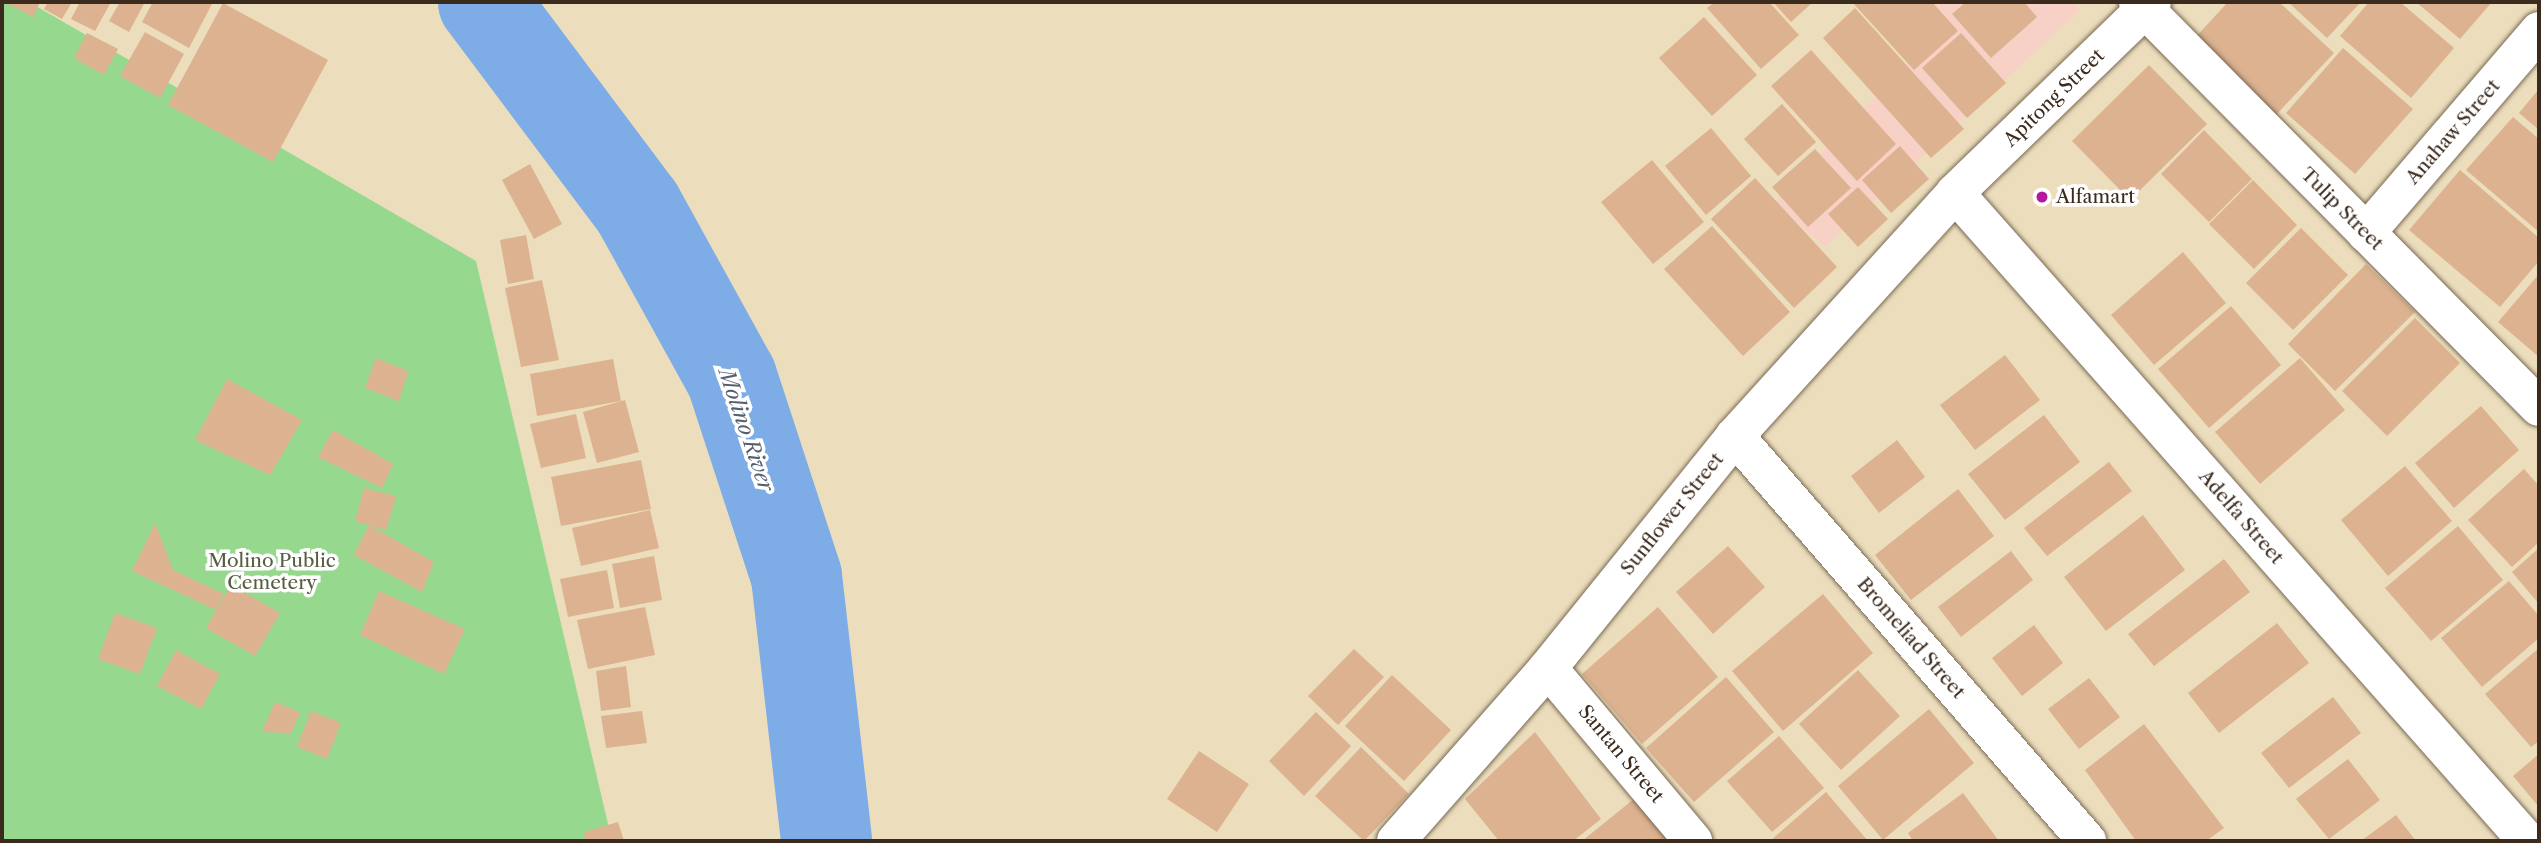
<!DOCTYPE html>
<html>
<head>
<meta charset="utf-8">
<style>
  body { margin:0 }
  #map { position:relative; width:2541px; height:843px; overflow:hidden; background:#ecdebc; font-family:"Libre Caslon Text",serif }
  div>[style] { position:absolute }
  .built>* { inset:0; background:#f7d1c6 }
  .green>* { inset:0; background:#97d88f }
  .river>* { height:91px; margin:-45.5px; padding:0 45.5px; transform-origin:45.5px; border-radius:45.5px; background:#7dace7 }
  .building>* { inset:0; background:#dcb290 }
  .roads { filter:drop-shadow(0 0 2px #796955) drop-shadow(0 0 2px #796955) }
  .minor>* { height:38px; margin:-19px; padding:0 19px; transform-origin:19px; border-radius:19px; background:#fff }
  .dots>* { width:19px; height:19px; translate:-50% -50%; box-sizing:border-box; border:4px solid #fff; border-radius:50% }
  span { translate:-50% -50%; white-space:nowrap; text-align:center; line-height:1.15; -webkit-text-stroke:7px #fff; paint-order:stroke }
  .street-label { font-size:19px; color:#3b2a1e }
  .poi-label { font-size:19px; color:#3b2a1e }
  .left { translate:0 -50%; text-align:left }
  .park-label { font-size:19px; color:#575e40 }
  .water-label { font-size:21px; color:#555e6e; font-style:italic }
  .frame { position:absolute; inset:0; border:4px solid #3b2a1e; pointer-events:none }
</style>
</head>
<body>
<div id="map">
  <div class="built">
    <i style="clip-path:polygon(1932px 2px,2072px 2px,2080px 10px,1825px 247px,1774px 203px,1948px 21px)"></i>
  </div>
  <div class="green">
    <i style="clip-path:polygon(2px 2px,29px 2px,476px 261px,612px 841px,2px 841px)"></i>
  </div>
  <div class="river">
    <i style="left:483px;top:2px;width:256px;rotate:53.1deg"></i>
    <i style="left:637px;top:207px;width:194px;rotate:61.1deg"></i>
    <i style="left:731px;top:377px;width:209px;rotate:71.9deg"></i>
    <i style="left:796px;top:576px;width:267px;rotate:83.5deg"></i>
  </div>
  <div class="building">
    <i style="clip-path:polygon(5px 2px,40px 2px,33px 17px)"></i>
    <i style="clip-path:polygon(48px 2px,72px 2px,62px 19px,44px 9px)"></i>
    <i style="clip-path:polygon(80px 2px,111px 2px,95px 31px,71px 19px)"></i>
    <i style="clip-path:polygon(120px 2px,145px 2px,129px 32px,109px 21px)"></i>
    <i style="clip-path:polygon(153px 2px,213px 2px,189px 48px,142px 22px)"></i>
    <i style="clip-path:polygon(1715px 2px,1769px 2px,1799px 35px,1761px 69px,1707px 8px)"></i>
    <i style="clip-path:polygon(1773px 2px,1813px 2px,1791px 22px)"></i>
    <i style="clip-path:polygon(1852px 2px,1932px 2px,1958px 31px,1914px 70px)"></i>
    <i style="clip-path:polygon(1966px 2px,2024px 2px,2037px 17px,1991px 58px,1952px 14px)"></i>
    <i style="clip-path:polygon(2228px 2px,2279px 2px,2334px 53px,2275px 116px,2193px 40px)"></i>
    <i style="clip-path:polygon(2288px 2px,2361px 2px,2327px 38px)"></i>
    <i style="clip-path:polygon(2369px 2px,2400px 2px,2454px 48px,2411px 98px,2340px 36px)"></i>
    <i style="clip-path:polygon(2416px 2px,2492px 2px,2460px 39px)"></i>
    <i style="clip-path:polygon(223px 3px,328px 60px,273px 162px,168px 105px)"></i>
    <i style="clip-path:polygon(1855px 8px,1964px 129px,1931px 158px,1823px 38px)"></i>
    <i style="clip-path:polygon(1704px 17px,1757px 75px,1712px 116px,1659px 58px)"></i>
    <i style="clip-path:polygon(145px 32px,184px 54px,160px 98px,120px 76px)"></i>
    <i style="clip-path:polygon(87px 33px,118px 49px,104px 75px,74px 58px)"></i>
    <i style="clip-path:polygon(1961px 33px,2006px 83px,1967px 118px,1922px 68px)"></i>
    <i style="clip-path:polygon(2343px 48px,2413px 109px,2355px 174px,2286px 113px)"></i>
    <i style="clip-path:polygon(1811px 50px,1896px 144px,1857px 181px,1771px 86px)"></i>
    <i style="clip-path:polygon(2149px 65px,2207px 124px,2130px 200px,2072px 141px)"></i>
    <i style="clip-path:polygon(2539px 89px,2539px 130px,2519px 113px)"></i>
    <i style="clip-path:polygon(1782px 104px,1816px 142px,1778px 176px,1744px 139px)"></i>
    <i style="clip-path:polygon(2513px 117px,2539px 139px,2539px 232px,2466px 170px)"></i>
    <i style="clip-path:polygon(1711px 128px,1751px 176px,1706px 215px,1665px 166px)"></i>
    <i style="clip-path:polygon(2204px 130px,2252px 179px,2209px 222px,2161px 174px)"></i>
    <i style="clip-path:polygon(1900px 146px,1929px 179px,1891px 213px,1862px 180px)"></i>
    <i style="clip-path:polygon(1815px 149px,1851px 188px,1808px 227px,1772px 187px)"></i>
    <i style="clip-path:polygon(1652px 160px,1704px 222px,1653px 264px,1601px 202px)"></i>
    <i style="clip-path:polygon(530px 164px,562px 224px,534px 239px,502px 180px)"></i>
    <i style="clip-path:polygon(2460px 170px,2539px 238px,2539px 261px,2500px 307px,2409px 230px)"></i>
    <i style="clip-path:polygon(1755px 178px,1837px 267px,1794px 308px,1711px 219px)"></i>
    <i style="clip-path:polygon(2253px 180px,2297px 225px,2254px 269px,2209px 224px)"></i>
    <i style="clip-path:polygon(1858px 187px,1888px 219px,1858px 247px,1828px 214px)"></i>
    <i style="clip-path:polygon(1712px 226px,1790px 312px,1743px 356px,1664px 269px)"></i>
    <i style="clip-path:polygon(2301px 228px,2348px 275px,2293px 330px,2246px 283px)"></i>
    <i style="clip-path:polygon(526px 235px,534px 279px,508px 284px,500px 240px)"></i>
    <i style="clip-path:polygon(2183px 252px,2226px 303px,2154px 365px,2111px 315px)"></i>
    <i style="clip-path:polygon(2366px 264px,2415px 312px,2335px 391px,2288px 344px)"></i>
    <i style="clip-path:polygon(2539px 274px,2539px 357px,2498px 322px)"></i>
    <i style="clip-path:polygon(542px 280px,559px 360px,521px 367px,505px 288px)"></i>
    <i style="clip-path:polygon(2231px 306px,2281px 365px,2209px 428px,2158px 369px)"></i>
    <i style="clip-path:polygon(2415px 318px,2460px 363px,2387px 436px,2342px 391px)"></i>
    <i style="clip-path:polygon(2005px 355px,2040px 400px,1975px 450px,1940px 405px)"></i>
    <i style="clip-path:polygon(376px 358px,408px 371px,399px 401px,365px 388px)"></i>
    <i style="clip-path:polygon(2300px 358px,2345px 410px,2260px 484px,2215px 432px)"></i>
    <i style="clip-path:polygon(613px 359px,621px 401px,537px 416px,530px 374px)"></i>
    <i style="clip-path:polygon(227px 379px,302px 420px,270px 475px,195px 440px)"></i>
    <i style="clip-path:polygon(625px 400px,639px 452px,597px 463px,583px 412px)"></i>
    <i style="clip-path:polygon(2481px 406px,2519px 450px,2454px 508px,2415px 463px)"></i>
    <i style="clip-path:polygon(576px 414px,586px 458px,541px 468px,530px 424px)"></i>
    <i style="clip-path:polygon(2044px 415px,2080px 462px,2005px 520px,1968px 474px)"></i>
    <i style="clip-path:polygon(333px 430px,393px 464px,382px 488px,318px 457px)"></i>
    <i style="clip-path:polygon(1897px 440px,1925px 477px,1879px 513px,1851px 476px)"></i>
    <i style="clip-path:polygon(641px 460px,651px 509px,561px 526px,551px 477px)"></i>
    <i style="clip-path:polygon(2109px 462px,2132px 491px,2047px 556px,2024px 528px)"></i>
    <i style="clip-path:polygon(2405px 466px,2452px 521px,2388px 576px,2341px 520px)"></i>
    <i style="clip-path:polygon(2524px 469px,2539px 486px,2539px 542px,2512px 567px,2468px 520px)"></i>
    <i style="clip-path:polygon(364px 488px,396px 496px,386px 530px,355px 521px)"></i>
    <i style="clip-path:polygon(1958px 489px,1994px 536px,1911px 600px,1875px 555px)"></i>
    <i style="clip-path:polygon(650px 510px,659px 548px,581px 566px,572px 528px)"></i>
    <i style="clip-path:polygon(2143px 515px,2185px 570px,2106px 631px,2064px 577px)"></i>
    <i style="clip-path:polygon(155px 523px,173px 570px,224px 594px,216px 610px,132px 571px)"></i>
    <i style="clip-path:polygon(369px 525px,434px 562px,422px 592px,354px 555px)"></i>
    <i style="clip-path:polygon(2458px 526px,2503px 580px,2431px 641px,2385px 588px)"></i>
    <i style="clip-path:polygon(1728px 546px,1765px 587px,1713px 634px,1676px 592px)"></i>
    <i style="clip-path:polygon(2539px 548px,2539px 604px,2512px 572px)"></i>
    <i style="clip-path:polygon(2011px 551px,2033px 580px,1961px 637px,1938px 607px)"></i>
    <i style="clip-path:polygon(654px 556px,662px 600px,620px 608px,612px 564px)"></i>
    <i style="clip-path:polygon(2224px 559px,2250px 592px,2154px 666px,2128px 634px)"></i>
    <i style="clip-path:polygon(607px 570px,614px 608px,568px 617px,560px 579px)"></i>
    <i style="clip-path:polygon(2509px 581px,2539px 616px,2539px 638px,2482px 687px,2441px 638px)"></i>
    <i style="clip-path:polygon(231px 585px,280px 613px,255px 656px,206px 628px)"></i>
    <i style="clip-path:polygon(379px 591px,465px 629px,444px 674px,360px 635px)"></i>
    <i style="clip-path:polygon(1823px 594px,1873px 653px,1783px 731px,1732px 671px)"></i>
    <i style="clip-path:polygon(645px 607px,655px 655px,588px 669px,577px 620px)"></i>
    <i style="clip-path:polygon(1658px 607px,1718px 677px,1642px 744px,1582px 674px)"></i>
    <i style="clip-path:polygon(115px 613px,157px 628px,140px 674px,98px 659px)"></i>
    <i style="clip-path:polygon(2277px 623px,2309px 663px,2219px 733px,2188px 693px)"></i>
    <i style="clip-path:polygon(2034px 625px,2063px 663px,2022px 696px,1992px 658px)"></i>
    <i style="clip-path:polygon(2539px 648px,2539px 741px,2531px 747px,2485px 694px)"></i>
    <i style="clip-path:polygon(1354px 649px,1384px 677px,1338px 725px,1308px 696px)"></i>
    <i style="clip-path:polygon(176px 650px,220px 674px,201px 709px,157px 686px)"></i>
    <i style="clip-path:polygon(626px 666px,631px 707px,601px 711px,596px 671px)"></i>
    <i style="clip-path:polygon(1858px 670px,1900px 716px,1841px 770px,1799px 724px)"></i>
    <i style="clip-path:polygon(1392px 675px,1451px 730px,1404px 781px,1345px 726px)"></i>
    <i style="clip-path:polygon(1726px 677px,1774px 732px,1694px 802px,1646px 748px)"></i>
    <i style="clip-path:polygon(2089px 678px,2120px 717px,2079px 749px,2048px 709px)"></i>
    <i style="clip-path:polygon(2333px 697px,2361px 733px,2289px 788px,2261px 753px)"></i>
    <i style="clip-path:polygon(275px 702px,300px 712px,291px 733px,262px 732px)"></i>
    <i style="clip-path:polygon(1929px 709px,1974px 763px,1883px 840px,1838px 786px)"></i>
    <i style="clip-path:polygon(311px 711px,341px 723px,327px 759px,297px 747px)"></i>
    <i style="clip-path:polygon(642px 711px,647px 743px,606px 748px,601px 716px)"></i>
    <i style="clip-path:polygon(1316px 712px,1351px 746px,1304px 796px,1269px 761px)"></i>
    <i style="clip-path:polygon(2144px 724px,2224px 828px,2206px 841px,2136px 841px,2085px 770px)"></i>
    <i style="clip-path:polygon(1535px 732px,1601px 819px,1573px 841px,1499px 841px,1465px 799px)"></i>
    <i style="clip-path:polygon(1779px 736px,1824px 788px,1772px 832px,1727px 781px)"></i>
    <i style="clip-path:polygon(1361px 747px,1409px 794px,1364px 841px,1315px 796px)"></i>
    <i style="clip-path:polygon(1199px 751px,1249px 784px,1217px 832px,1167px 799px)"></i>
    <i style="clip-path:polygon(2539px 754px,2539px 807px,2513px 776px)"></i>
    <i style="clip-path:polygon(2348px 759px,2380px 800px,2329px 839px,2296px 799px)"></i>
    <i style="clip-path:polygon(1826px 792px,1868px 841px,1770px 841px)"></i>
    <i style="clip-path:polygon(1963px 793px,1999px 841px,1913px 841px,1908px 833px)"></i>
    <i style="clip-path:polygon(1640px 794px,1678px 841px,1582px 841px)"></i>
    <i style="clip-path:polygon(2396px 815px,2416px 841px,2361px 841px)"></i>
    <i style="clip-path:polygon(618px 822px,624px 841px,586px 841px,584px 832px)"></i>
  </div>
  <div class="roads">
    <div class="minor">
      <i style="left:2138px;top:2px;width:570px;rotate:45.28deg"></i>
      <i style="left:1955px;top:193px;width:864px;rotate:48.56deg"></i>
      <i style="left:2366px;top:233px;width:266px;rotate:-49.4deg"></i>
      <i style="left:1735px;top:436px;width:537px;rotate:49deg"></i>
      <i style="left:1548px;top:668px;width:226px;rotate:50deg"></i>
      <i style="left:1396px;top:841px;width:230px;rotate:-48.7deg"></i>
      <i style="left:1548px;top:668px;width:298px;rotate:-51.1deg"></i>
      <i style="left:1735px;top:436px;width:328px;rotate:-47.8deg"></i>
      <i style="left:1955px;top:193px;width:274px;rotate:-44.1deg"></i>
    </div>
  </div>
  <div class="dots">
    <i style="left:2042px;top:197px;background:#b5179e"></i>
  </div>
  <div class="street-label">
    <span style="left:2054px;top:98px;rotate:-44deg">Apitong Street</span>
    <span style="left:2453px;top:132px;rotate:-49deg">Anahaw Street</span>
    <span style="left:2342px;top:209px;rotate:45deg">Tulip Street</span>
    <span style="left:1672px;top:514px;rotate:-51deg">Sunflower Street</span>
    <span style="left:2241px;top:517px;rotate:49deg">Adelfa Street</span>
    <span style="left:1911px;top:638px;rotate:49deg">Bromeliad Street</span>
    <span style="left:1621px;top:754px;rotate:50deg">Santan Street</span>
  </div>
  <div class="poi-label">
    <span class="left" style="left:2056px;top:197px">Alfamart</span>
  </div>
  <div class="park-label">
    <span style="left:272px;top:572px">Molino Public<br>Cemetery</span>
  </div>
  <div class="water-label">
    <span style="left:746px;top:430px;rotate:71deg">Molino River</span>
  </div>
  <div class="frame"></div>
</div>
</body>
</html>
